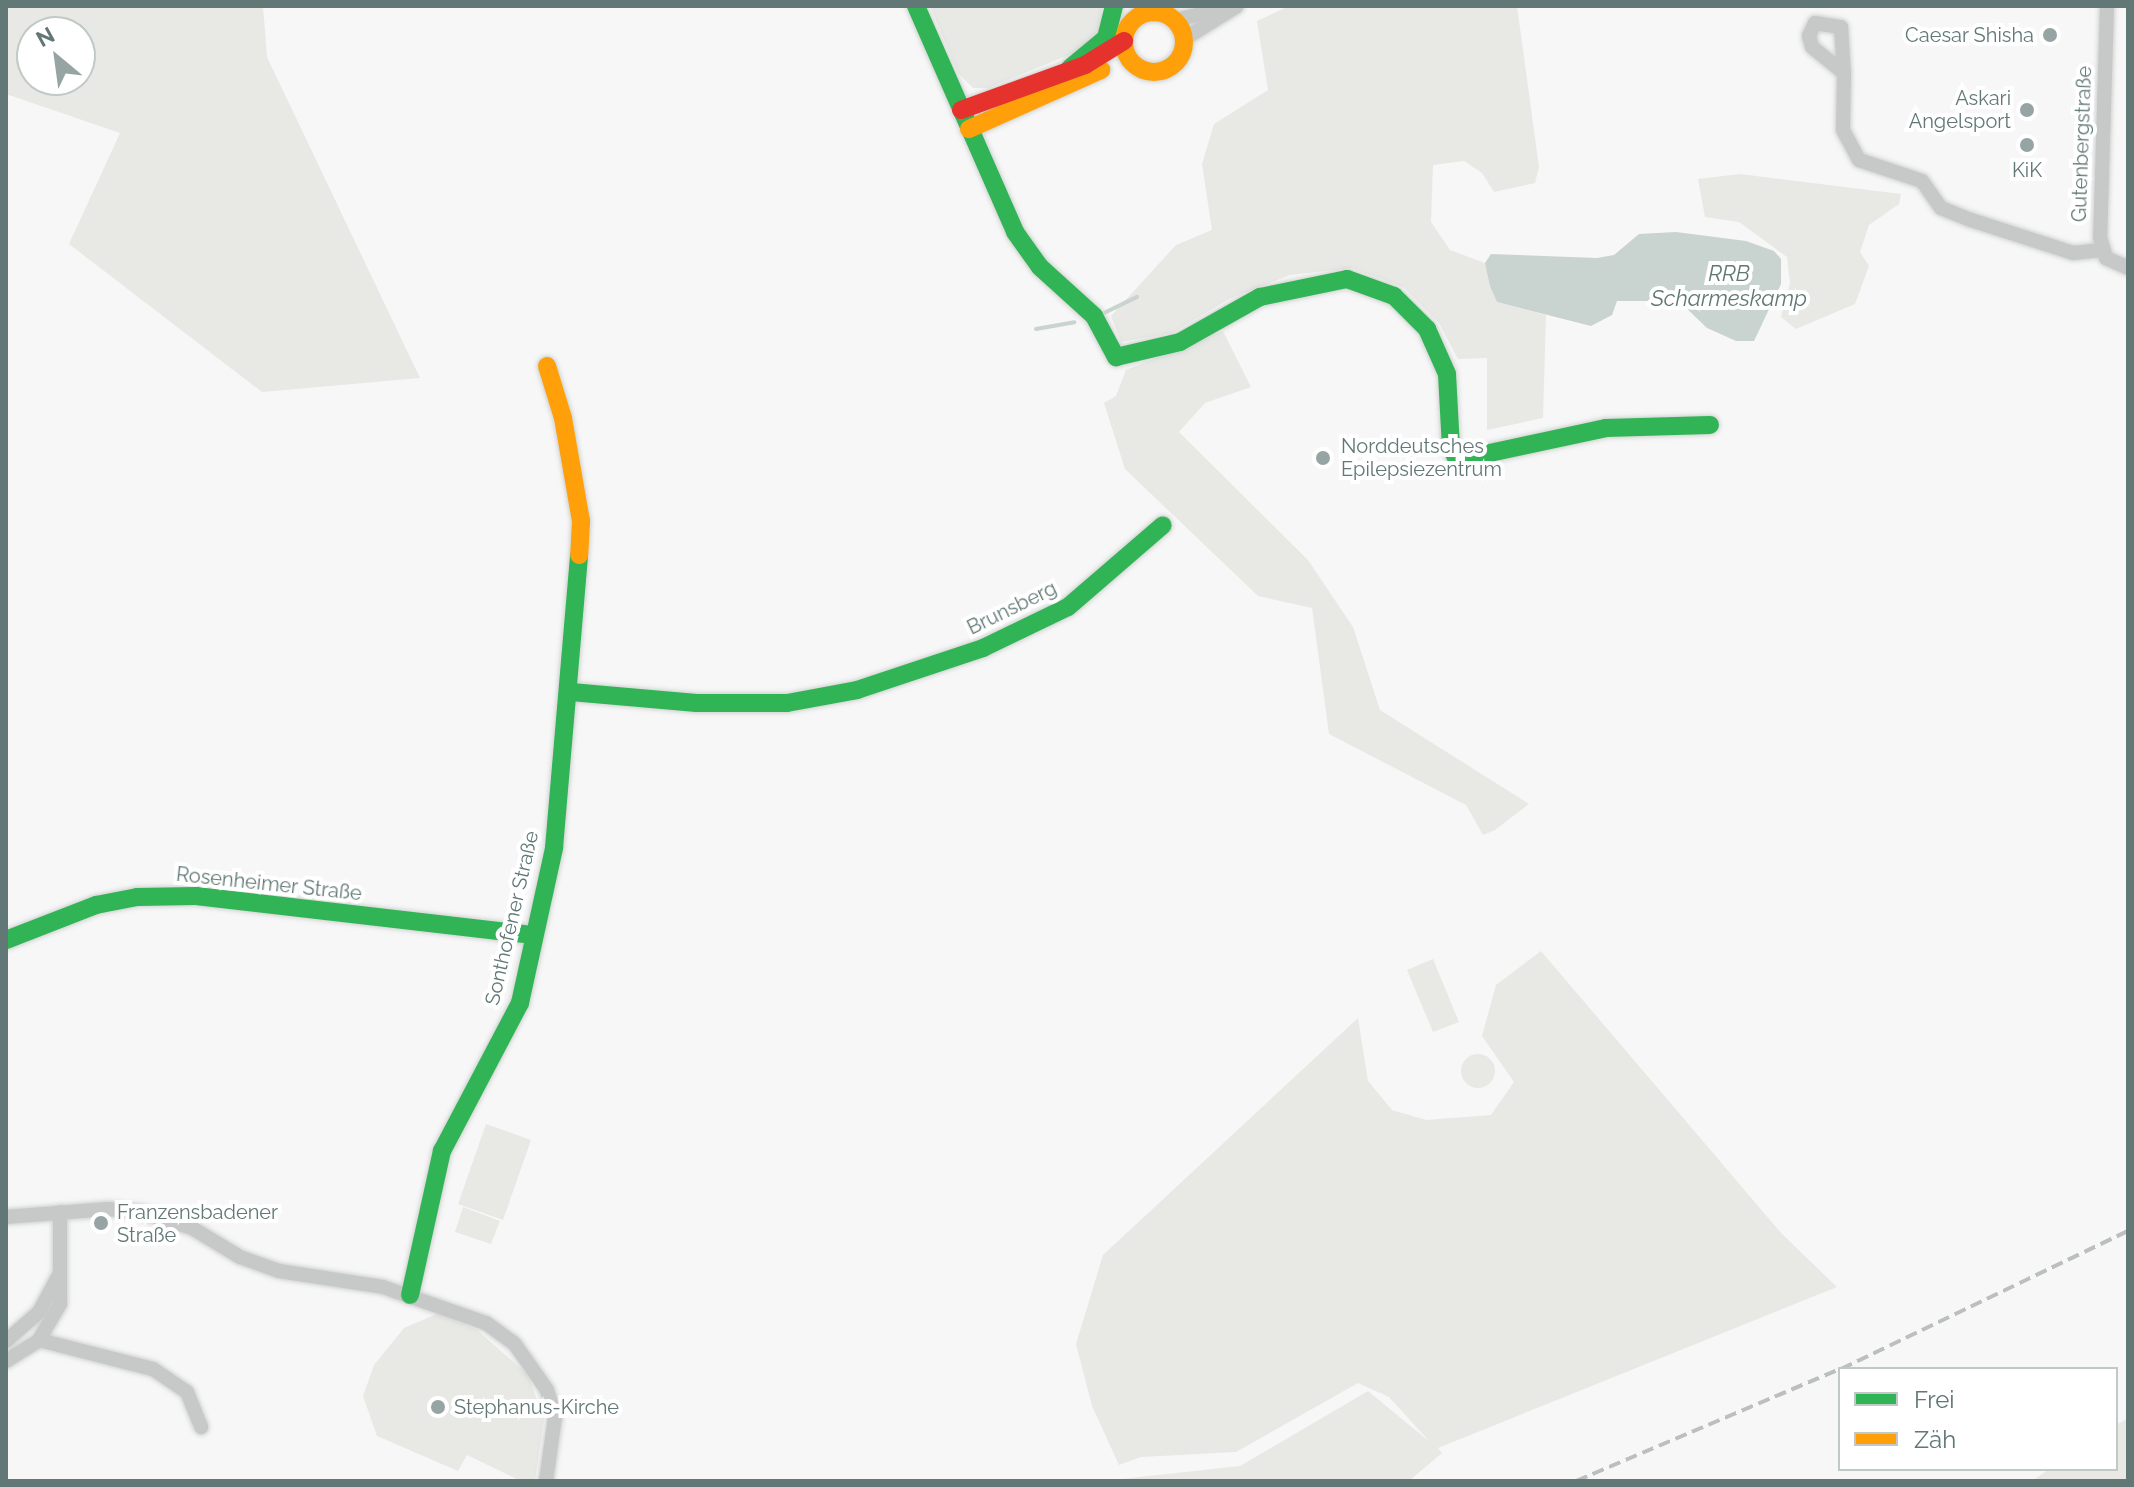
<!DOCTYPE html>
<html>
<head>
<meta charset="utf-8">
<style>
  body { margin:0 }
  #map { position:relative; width:2134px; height:1487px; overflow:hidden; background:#f7f7f7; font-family:Raleway,sans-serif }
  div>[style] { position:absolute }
  .green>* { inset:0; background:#e8e9e4 }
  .round { border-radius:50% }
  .water>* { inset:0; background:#c9d3d0 }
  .stream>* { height:4px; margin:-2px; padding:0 2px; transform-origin:2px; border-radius:2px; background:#c9d3d0 }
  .roads { filter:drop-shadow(0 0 2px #d0d3d2) drop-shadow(0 0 2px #d0d3d2) }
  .street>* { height:14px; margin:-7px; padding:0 7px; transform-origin:7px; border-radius:7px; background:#c7c8c8 }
  .fast>* { height:18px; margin:-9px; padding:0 9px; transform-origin:9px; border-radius:9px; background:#30b455 }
  .slow>* { height:18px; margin:-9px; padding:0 9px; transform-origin:9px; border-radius:9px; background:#ff9f0a }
  .slow>.ring { margin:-9px; padding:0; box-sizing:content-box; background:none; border:18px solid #ff9f0a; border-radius:50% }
  .jam>* { height:18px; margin:-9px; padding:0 9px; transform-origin:9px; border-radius:9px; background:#e5322d }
  .rail>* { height:4px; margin-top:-2px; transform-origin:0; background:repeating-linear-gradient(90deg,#bcbfbf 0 12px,transparent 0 18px) }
  .dots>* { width:22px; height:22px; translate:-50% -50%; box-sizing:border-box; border:4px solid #fff; border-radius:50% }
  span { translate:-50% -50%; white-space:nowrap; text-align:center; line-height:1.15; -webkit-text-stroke:8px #fff; paint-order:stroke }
  .poi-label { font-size:20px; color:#617876 }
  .right { translate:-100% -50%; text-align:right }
  .left { translate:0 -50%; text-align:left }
  .street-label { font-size:20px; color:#617876 }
  .water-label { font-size:22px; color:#607872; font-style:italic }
  .frame { position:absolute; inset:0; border:8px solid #617876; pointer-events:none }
  .legend { position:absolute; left:1838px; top:1367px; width:280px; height:104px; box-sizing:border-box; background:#fff; border:2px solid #c0c9c8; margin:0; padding:10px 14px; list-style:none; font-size:24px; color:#617876 }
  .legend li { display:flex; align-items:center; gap:16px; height:40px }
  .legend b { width:40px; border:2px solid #c0c9c8 }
  .north { position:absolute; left:16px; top:16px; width:80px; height:80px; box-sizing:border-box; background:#fff; border:2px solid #c0c9c8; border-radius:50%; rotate:331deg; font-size:22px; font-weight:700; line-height:32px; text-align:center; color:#617876 }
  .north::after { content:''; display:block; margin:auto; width:28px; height:36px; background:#96a4a3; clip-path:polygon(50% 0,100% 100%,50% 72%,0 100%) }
</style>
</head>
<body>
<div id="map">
  <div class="green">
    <i style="clip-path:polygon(evenodd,6px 6px,263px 6px,267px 57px,420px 378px,262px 392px,69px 244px,120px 133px,6px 94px,6px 6px,32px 32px,80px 32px,80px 80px,32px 80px,32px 32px)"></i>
    <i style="clip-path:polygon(930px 6px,1102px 6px,1098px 35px,1078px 51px,988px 88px,973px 88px,958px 73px)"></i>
    <i style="clip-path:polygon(1289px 6px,1517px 6px,1539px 167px,1535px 183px,1494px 192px,1482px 173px,1464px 161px,1433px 165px,1431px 222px,1450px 250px,1485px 263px,1497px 302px,1546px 315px,1543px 418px,1487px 430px,1487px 358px,1458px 359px,1439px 323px,1403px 287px,1352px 268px,1290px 275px,1229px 299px,1172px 333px,1121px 342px,1111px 316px,1176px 245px,1212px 230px,1202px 164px,1214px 124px,1268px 90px,1257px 21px)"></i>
    <i style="clip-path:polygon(1740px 174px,1901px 194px,1899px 204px,1869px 225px,1860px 252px,1869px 266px,1855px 304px,1796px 329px,1781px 317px,1790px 283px,1787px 257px,1739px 222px,1705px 217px,1698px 179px)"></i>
    <i style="clip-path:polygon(1223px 331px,1251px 387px,1205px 403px,1179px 432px,1308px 560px,1353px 627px,1380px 710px,1529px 804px,1495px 830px,1483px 835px,1466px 805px,1329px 734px,1312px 608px,1258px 596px,1125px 469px,1104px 403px,1116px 396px,1126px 370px)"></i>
    <i style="clip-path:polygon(1541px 951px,1782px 1234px,1837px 1287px,1438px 1448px,1442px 1453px,1409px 1481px,1103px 1481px,1240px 1466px,1368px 1391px,1430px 1442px,1389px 1397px,1358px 1383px,1236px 1452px,1141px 1457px,1119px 1465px,1092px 1406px,1076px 1344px,1103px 1255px,1358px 1018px,1368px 1081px,1392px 1110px,1426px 1120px,1491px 1115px,1514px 1082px,1482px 1036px,1496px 985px)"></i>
    <i style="clip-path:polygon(1433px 959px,1459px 1022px,1433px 1032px,1407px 970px)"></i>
    <i class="round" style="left:1461px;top:1054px;width:34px;height:34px"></i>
    <i style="clip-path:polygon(486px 1124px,531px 1140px,503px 1220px,458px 1204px)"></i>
    <i style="clip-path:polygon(463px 1207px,500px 1221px,491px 1244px,455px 1232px)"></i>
    <i style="clip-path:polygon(439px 1313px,477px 1330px,528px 1375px,544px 1419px,535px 1481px,521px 1481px,467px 1455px,458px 1471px,377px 1436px,363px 1396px,374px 1365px,404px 1328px)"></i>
    <i style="clip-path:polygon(2128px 1418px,2128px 1481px,2032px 1481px,2049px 1469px,2116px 1469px,2116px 1425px)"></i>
  </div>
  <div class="water">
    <i style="clip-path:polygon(1676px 232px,1746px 241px,1774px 251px,1781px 259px,1781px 284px,1754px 341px,1736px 341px,1707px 328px,1679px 301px,1617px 301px,1612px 315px,1591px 326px,1497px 302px,1490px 286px,1485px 263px,1491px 254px,1597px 258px,1614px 255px,1639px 234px)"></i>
  </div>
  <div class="stream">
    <i style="left:1102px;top:314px;width:39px;rotate:-26deg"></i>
    <i style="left:1036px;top:329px;width:39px;rotate:-10deg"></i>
  </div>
  <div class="roads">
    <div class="street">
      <i style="left:2107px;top:6px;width:231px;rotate:91.7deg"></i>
      <i style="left:2100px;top:237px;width:22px;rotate:74deg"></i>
      <i style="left:2106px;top:258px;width:24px;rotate:24deg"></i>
      <i style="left:1175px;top:20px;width:48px;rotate:-13.2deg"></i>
      <i style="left:1184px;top:39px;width:62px;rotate:-31.9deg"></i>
      <i style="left:1844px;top:73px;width:41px;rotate:-140.9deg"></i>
      <i style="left:1812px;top:47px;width:11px;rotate:-105deg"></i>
      <i style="left:1809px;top:36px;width:14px;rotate:-65deg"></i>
      <i style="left:1815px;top:23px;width:26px;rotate:9deg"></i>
      <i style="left:1841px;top:27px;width:46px;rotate:86.3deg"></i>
      <i style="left:1844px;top:73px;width:57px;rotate:91deg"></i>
      <i style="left:1843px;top:130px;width:34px;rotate:62deg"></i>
      <i style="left:1859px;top:160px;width:66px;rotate:18.4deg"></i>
      <i style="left:1922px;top:181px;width:33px;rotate:55deg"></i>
      <i style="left:1941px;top:208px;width:32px;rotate:22deg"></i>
      <i style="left:1971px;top:220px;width:107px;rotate:17.9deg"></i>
      <i style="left:2073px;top:253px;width:29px;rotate:-6deg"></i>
      <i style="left:6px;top:1217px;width:102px;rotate:-4.5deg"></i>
      <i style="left:108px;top:1209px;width:33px;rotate:5deg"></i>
      <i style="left:141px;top:1212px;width:53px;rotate:17.4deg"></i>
      <i style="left:192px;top:1228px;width:56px;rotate:31.1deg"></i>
      <i style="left:240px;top:1257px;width:41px;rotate:19.7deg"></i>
      <i style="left:279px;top:1271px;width:105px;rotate:8.7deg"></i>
      <i style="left:383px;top:1287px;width:109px;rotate:19.3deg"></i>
      <i style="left:486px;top:1323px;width:34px;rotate:36deg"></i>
      <i style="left:514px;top:1343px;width:57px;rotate:54.9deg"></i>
      <i style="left:547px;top:1390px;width:28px;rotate:73deg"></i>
      <i style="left:555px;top:1417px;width:65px;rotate:98deg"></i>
      <i style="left:39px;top:1340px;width:118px;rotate:14.3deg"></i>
      <i style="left:153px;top:1369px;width:41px;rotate:34.1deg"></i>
      <i style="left:187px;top:1392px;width:38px;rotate:68deg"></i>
      <i style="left:6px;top:1341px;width:44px;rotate:-41.3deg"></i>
      <i style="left:39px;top:1312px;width:44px;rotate:-61.7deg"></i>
      <i style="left:6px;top:1361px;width:39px;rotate:-32deg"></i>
      <i style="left:39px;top:1340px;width:42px;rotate:-59.7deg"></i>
      <i style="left:60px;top:1304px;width:92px;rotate:-90deg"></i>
    </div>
    <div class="fast">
      <i style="left:916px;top:6px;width:247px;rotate:66.3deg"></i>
      <i style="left:1015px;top:232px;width:43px;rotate:54.5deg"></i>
      <i style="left:1040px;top:267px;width:73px;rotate:42.2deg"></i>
      <i style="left:1094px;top:316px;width:47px;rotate:61.8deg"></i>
      <i style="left:1116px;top:357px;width:66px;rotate:-13.2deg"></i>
      <i style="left:1180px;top:342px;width:92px;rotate:-29.4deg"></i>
      <i style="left:1260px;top:297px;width:89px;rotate:-11.7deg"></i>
      <i style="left:1347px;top:279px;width:50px;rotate:19.9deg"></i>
      <i style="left:1394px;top:296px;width:47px;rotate:45deg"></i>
      <i style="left:1427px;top:329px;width:49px;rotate:66deg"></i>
      <i style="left:1447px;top:374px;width:73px;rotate:86.9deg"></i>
      <i style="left:1451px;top:447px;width:14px;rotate:65deg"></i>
      <i style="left:1457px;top:460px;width:152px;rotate:-12.1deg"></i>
      <i style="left:1606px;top:428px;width:104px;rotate:-1.7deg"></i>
      <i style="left:1150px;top:6px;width:7px;rotate:63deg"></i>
      <i style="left:1070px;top:68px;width:47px;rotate:-39.8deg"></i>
      <i style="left:1106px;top:38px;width:33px;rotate:-76deg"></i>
      <i style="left:571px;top:692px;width:126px;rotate:5deg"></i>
      <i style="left:697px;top:703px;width:90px"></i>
      <i style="left:787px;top:703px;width:71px;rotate:-10.5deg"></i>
      <i style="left:857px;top:690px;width:133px;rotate:-18.4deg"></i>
      <i style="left:983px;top:648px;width:94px;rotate:-25.8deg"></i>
      <i style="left:1068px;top:607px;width:125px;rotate:-40.8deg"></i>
      <i style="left:6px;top:940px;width:97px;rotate:-21.3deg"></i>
      <i style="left:96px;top:905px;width:42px;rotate:-11deg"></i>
      <i style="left:137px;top:897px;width:59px;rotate:-1deg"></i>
      <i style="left:196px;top:896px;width:340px;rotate:6.6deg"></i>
      <i style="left:410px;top:1295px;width:148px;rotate:-77.5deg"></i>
      <i style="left:442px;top:1151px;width:167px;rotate:-62.2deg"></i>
      <i style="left:520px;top:1003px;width:159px;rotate:-77.6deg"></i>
      <i style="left:554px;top:848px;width:294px;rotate:-85.1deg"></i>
    </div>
    <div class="slow">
      <i class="ring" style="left:1124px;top:12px;width:42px;height:42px"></i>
      <i style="left:969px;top:129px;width:145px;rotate:-24.1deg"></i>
      <i style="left:547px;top:366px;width:54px;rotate:72.9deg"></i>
      <i style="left:563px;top:418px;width:105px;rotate:80.1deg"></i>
      <i style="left:581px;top:521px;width:34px;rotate:93deg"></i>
    </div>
    <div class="jam">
      <i style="left:961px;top:110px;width:132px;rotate:-19.9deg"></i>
      <i style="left:1085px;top:65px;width:46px;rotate:-31.6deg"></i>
    </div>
  </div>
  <div class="rail">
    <i style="left:1841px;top:1369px;width:318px;rotate:-25.7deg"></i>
    <i style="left:1576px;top:1481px;width:287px;rotate:-23deg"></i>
  </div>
  <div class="dots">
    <i style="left:2050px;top:35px;background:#96a4a3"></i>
    <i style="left:2027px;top:110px;background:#96a4a3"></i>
    <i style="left:2027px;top:145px;background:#96a4a3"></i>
    <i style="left:1323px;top:458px;background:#96a4a3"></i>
    <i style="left:101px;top:1223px;background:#96a4a3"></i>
    <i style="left:438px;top:1407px;background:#96a4a3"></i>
  </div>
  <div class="poi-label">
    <span class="right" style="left:2034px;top:35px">Caesar Shisha</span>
    <span class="right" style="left:2011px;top:110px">Askari<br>Angelsport</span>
    <span style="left:2027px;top:170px">KiK</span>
    <span class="left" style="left:1341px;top:458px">Norddeutsches<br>Epilepsiezentrum</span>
    <span class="left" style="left:117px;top:1224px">Franzensbadener<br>Straße</span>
    <span class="left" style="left:454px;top:1407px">Stephanus-Kirche</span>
  </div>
  <div class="street-label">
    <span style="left:2082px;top:144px;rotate:-88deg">Gutenbergstraße</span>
    <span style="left:1012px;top:608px;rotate:-26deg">Brunsberg</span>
    <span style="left:269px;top:884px;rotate:6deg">Rosenheimer Straße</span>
    <span style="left:512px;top:918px;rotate:-77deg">Sonthofener Straße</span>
  </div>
  <div class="water-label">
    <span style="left:1729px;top:286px">RRB<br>Scharmeskamp</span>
  </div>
  <div class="frame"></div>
  <ul class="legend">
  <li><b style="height:10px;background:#30b455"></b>Frei</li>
  <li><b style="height:10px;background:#ff9f0a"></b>Zäh</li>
  </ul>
  <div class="north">N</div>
</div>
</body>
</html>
